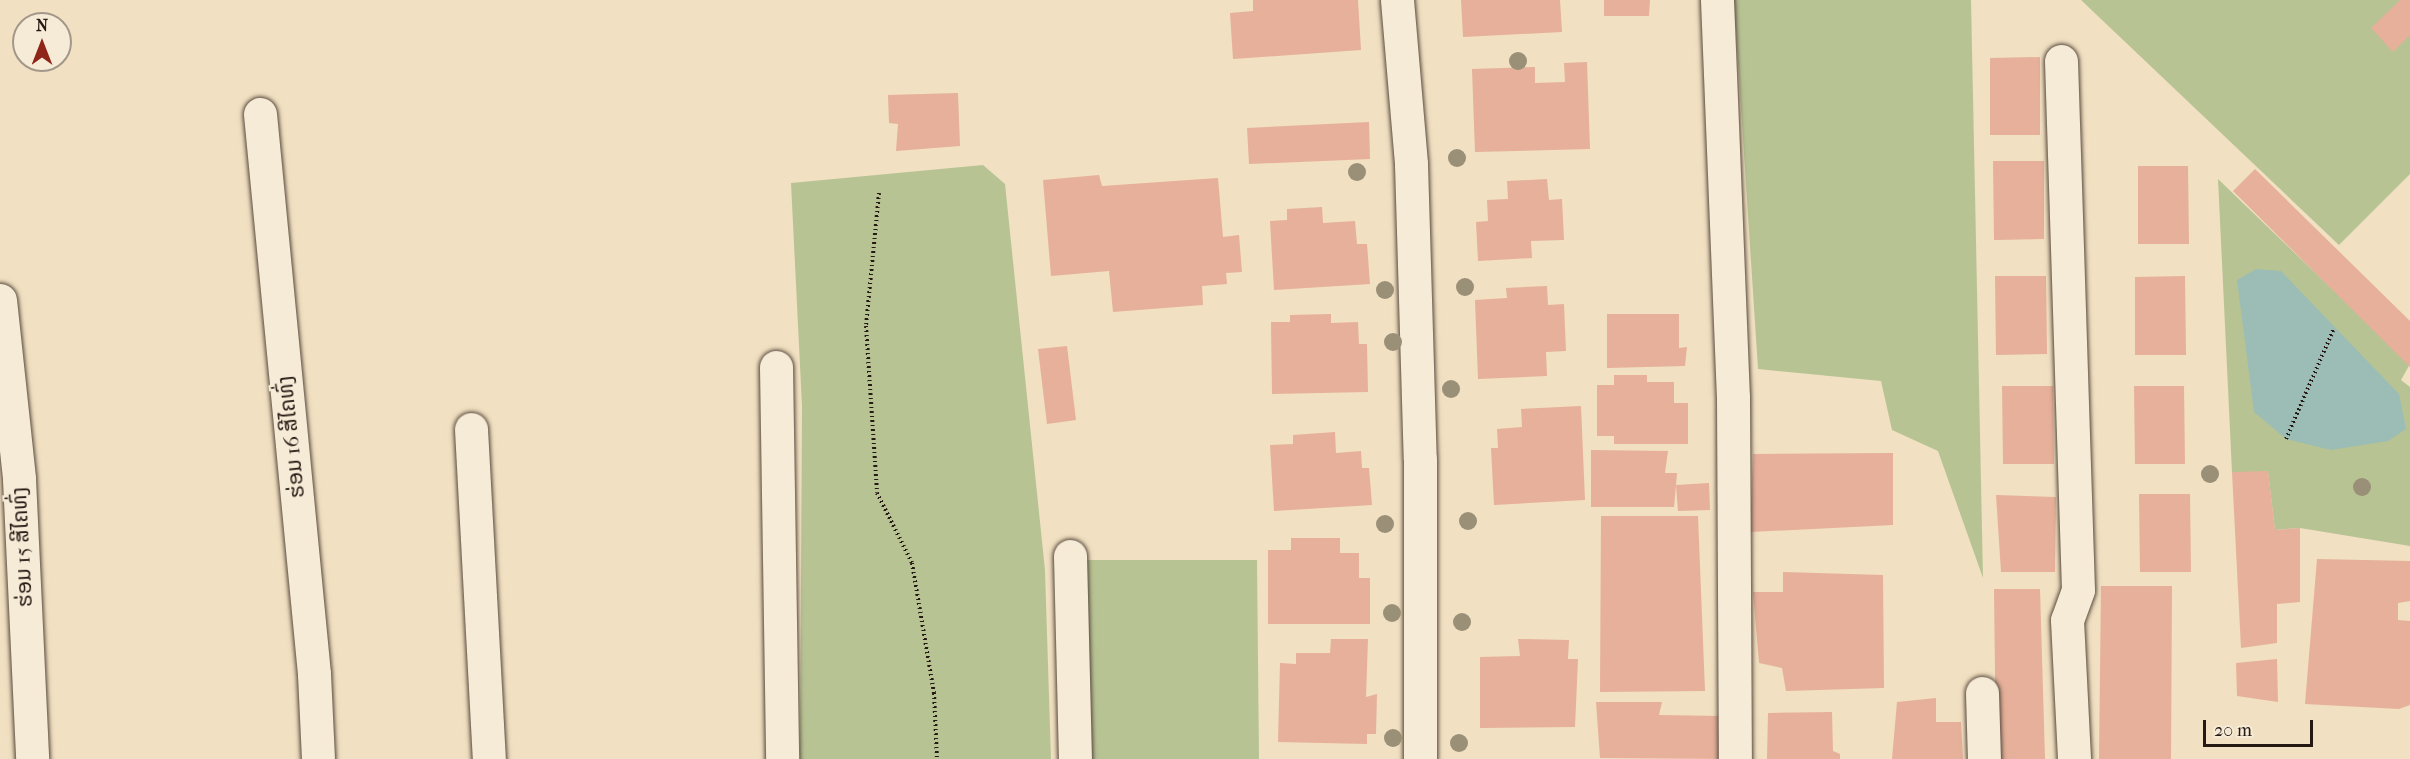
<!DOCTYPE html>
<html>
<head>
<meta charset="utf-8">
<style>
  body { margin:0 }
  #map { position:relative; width:2410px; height:759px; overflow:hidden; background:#f1e0c1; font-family:"IM FELL French Canon","Noto Sans Lao",serif }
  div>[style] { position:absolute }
  .green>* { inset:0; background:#b8c394 }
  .water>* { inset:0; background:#9bbdb5 }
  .building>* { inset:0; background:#e6b09a }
  .path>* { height:4px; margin-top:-2px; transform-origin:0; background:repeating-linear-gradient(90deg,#261914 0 1.5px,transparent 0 4.5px) }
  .roads { filter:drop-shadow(0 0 2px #594b3f) drop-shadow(0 0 2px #594b3f) }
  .minor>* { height:33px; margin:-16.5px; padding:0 16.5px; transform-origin:16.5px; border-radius:16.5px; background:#f6ebd7 }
  .trees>* { width:18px; height:18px; margin:-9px; border-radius:50%; background:#9a8f77 }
  span { translate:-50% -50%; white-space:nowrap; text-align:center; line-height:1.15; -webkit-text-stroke:4.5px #f6ebd7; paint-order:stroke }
  .street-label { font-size:21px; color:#261914 }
  .north { position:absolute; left:12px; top:12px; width:60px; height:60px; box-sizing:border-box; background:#f6ebd7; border:2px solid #a39789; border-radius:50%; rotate:0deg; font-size:16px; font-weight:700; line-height:24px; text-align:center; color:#261914 }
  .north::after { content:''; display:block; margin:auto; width:21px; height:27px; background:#8f2418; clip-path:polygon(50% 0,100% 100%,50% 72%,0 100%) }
  .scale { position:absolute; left:2203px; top:720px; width:110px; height:27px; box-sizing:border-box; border:3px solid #261914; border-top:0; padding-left:8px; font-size:18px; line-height:21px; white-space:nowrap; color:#261914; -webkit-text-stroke:4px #f6ebd7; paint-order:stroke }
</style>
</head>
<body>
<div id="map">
  <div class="green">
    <i style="clip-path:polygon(1734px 0,1971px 0,1983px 578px,1938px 451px,1892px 430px,1881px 381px,1758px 369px)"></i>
    <i style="clip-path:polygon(2081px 0,2410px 0,2410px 174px,2339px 245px)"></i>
    <i style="clip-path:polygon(983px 165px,1005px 184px,1045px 570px,1051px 759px,800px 759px,802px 406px,791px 183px)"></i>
    <i style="clip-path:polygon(2218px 179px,2410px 364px,2401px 380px,2410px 387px,2410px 546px,2300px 528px,2275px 530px,2268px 472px,2232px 472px)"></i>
    <i style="clip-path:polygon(1082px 560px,1257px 560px,1259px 759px,1082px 759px)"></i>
  </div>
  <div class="water">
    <i style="clip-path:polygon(2256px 269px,2281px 271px,2399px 394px,2406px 429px,2388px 441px,2331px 450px,2286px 439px,2254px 412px,2237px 280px)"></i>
  </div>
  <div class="building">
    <i style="clip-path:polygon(1253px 0,1358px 0,1361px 50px,1233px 59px,1230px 13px,1253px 11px)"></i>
    <i style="clip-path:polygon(1461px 0,1560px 0,1562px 32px,1463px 37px)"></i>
    <i style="clip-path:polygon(1604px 0,1650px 0,1649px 16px,1604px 16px)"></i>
    <i style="clip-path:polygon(2400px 0,2410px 0,2410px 35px,2393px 52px,2371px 28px)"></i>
    <i style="clip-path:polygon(2040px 57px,2040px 135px,1990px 135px,1990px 58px)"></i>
    <i style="clip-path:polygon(1587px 62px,1590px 149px,1475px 152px,1472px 69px,1535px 67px,1535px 83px,1565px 82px,1564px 63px)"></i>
    <i style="clip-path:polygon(958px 93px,960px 146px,896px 151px,898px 124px,889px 123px,888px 95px)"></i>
    <i style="clip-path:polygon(1369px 122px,1370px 159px,1249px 164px,1247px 128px)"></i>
    <i style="clip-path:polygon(1993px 161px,2044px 161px,2044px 239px,1994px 240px)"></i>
    <i style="clip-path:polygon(2138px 166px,2188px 166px,2189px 244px,2138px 244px)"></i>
    <i style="clip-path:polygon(2255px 169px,2410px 321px,2410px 367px,2233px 191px)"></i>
    <i style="clip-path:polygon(1099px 175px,1102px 186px,1218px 178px,1223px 237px,1239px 235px,1242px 272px,1226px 273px,1227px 284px,1202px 286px,1203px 305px,1113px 312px,1109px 271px,1051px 276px,1043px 180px)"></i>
    <i style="clip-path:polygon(1547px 179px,1549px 200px,1562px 199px,1564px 240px,1531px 241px,1532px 258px,1478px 261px,1476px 222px,1488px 221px,1487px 200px,1508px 199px,1507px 181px)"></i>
    <i style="clip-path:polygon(1322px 207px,1323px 223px,1355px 221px,1357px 244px,1367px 244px,1370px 284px,1274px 290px,1270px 221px,1287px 220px,1287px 209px)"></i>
    <i style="clip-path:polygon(1995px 276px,2046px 276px,2047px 354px,1996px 355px)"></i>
    <i style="clip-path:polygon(2185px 276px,2186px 355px,2135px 355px,2135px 277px)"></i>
    <i style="clip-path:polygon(1547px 286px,1548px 305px,1564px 304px,1566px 351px,1546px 352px,1547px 376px,1478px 379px,1475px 300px,1507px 298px,1506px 288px)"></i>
    <i style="clip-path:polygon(1331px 314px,1331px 323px,1358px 322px,1359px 344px,1367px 344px,1368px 392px,1272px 394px,1271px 322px,1290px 322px,1290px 315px)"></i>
    <i style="clip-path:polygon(1607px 314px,1679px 314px,1679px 348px,1687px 347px,1685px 366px,1607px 368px)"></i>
    <i style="clip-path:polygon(1067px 346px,1076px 420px,1047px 424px,1038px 349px)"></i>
    <i style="clip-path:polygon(1614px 375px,1647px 375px,1647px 382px,1674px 382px,1674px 403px,1688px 403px,1688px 444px,1614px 444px,1614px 436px,1597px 436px,1597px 385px,1614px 385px)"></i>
    <i style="clip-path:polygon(2002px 386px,2053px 386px,2054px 464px,2003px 464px)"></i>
    <i style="clip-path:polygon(2134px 386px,2184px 386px,2185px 464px,2135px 464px)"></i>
    <i style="clip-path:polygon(1581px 406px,1585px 500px,1494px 505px,1491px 448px,1498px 448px,1497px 429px,1522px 427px,1521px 409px)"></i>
    <i style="clip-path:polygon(1335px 432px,1336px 453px,1361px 451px,1362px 468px,1369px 468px,1372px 505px,1274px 511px,1270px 445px,1293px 444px,1293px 435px)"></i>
    <i style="clip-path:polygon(1591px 450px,1668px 451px,1665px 473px,1677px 473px,1676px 485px,1709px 483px,1710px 510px,1678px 511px,1676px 485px,1674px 507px,1591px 507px)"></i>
    <i style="clip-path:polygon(1893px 453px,1893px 525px,1750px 532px,1753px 454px)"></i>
    <i style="clip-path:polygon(2268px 471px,2275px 530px,2300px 528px,2300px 602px,2277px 604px,2277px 643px,2241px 648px,2232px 472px)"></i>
    <i style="clip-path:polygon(2139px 494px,2190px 494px,2191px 572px,2140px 572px)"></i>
    <i style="clip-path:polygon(1996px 495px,2056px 497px,2055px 572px,2001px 572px)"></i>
    <i style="clip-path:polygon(1601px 516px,1698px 516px,1705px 691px,1600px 692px)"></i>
    <i style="clip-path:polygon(1291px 538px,1340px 538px,1340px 553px,1359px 553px,1359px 578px,1370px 578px,1370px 624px,1268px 624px,1268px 550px,1291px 550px)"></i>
    <i style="clip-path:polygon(2317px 559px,2410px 561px,2410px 601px,2398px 603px,2398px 620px,2410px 621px,2410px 705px,2399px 709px,2305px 704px)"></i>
    <i style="clip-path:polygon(1783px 572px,1883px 575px,1884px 688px,1786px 691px,1782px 668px,1759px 663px,1753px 592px,1783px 592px)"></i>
    <i style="clip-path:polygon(2101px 586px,2172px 586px,2171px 759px,2099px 759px)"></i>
    <i style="clip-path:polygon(1994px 589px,2040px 589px,2045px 759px,1996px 759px)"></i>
    <i style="clip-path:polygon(1331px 639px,1368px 639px,1366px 697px,1377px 694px,1376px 734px,1367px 734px,1367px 744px,1278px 742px,1280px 663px,1296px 664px,1296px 653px,1330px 653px)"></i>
    <i style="clip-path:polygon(1518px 639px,1569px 640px,1568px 659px,1578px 659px,1575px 727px,1480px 728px,1480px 657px,1520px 656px)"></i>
    <i style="clip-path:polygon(2277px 659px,2278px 702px,2237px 696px,2236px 663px)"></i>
    <i style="clip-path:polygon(1936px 698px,1936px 722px,1961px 722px,1963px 759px,1892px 759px,1897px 702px)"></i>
    <i style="clip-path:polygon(1596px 702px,1662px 702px,1659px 715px,1721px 716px,1730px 759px,1600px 758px)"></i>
    <i style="clip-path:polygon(1832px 712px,1833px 751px,1840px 754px,1840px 759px,1767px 759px,1768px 713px)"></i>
  </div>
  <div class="path">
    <i style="left:879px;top:193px;width:134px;rotate:95.6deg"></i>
    <i style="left:866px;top:326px;width:167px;rotate:86.2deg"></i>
    <i style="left:877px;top:493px;width:78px;rotate:63.4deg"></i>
    <i style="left:912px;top:563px;width:132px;rotate:80.4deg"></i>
    <i style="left:934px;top:693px;width:66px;rotate:87.4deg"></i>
    <i style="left:2286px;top:439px;width:121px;rotate:-66.6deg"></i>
  </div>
  <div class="roads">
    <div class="minor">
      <i style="left:1397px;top:0;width:165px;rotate:85.1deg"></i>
      <i style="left:1411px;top:164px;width:295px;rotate:88.3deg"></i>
      <i style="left:1420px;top:459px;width:300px;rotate:90deg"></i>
      <i style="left:1717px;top:0;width:397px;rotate:87.7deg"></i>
      <i style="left:1733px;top:397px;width:362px;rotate:89.7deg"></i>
      <i style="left:2061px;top:61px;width:529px;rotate:88.16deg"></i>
      <i style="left:2078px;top:590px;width:32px;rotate:110deg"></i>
      <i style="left:2067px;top:620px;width:139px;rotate:87.1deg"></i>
      <i style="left:260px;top:114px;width:563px;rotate:84.49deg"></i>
      <i style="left:314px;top:674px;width:85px;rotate:87.3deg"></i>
      <i style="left:0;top:300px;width:180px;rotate:83.9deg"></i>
      <i style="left:19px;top:479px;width:280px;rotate:87.3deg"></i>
      <i style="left:776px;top:367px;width:392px;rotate:89.1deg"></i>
      <i style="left:471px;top:429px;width:330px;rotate:86.9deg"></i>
      <i style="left:1070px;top:556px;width:203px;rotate:88.6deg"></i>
      <i style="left:1982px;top:693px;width:66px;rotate:88.3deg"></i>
    </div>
  </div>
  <div class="trees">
    <i style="left:1518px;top:61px"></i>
    <i style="left:1457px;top:158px"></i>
    <i style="left:1357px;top:172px"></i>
    <i style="left:1465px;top:287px"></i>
    <i style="left:1385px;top:290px"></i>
    <i style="left:1393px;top:342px"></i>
    <i style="left:1451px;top:389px"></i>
    <i style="left:2210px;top:474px"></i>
    <i style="left:2362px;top:487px"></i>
    <i style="left:1468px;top:521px"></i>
    <i style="left:1385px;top:524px"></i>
    <i style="left:1392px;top:613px"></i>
    <i style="left:1462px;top:622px"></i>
    <i style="left:1393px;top:738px"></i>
    <i style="left:1459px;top:743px"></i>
  </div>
  <div class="street-label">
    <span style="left:291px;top:437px;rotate:-96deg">ຮ່ອມ 16 ສີໄຄທົ່ງ</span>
    <span style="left:22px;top:547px;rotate:-93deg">ຮ່ອມ 15 ສີໄຄທົ່ງ</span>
  </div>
  <div class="north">N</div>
  <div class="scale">20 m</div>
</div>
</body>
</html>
